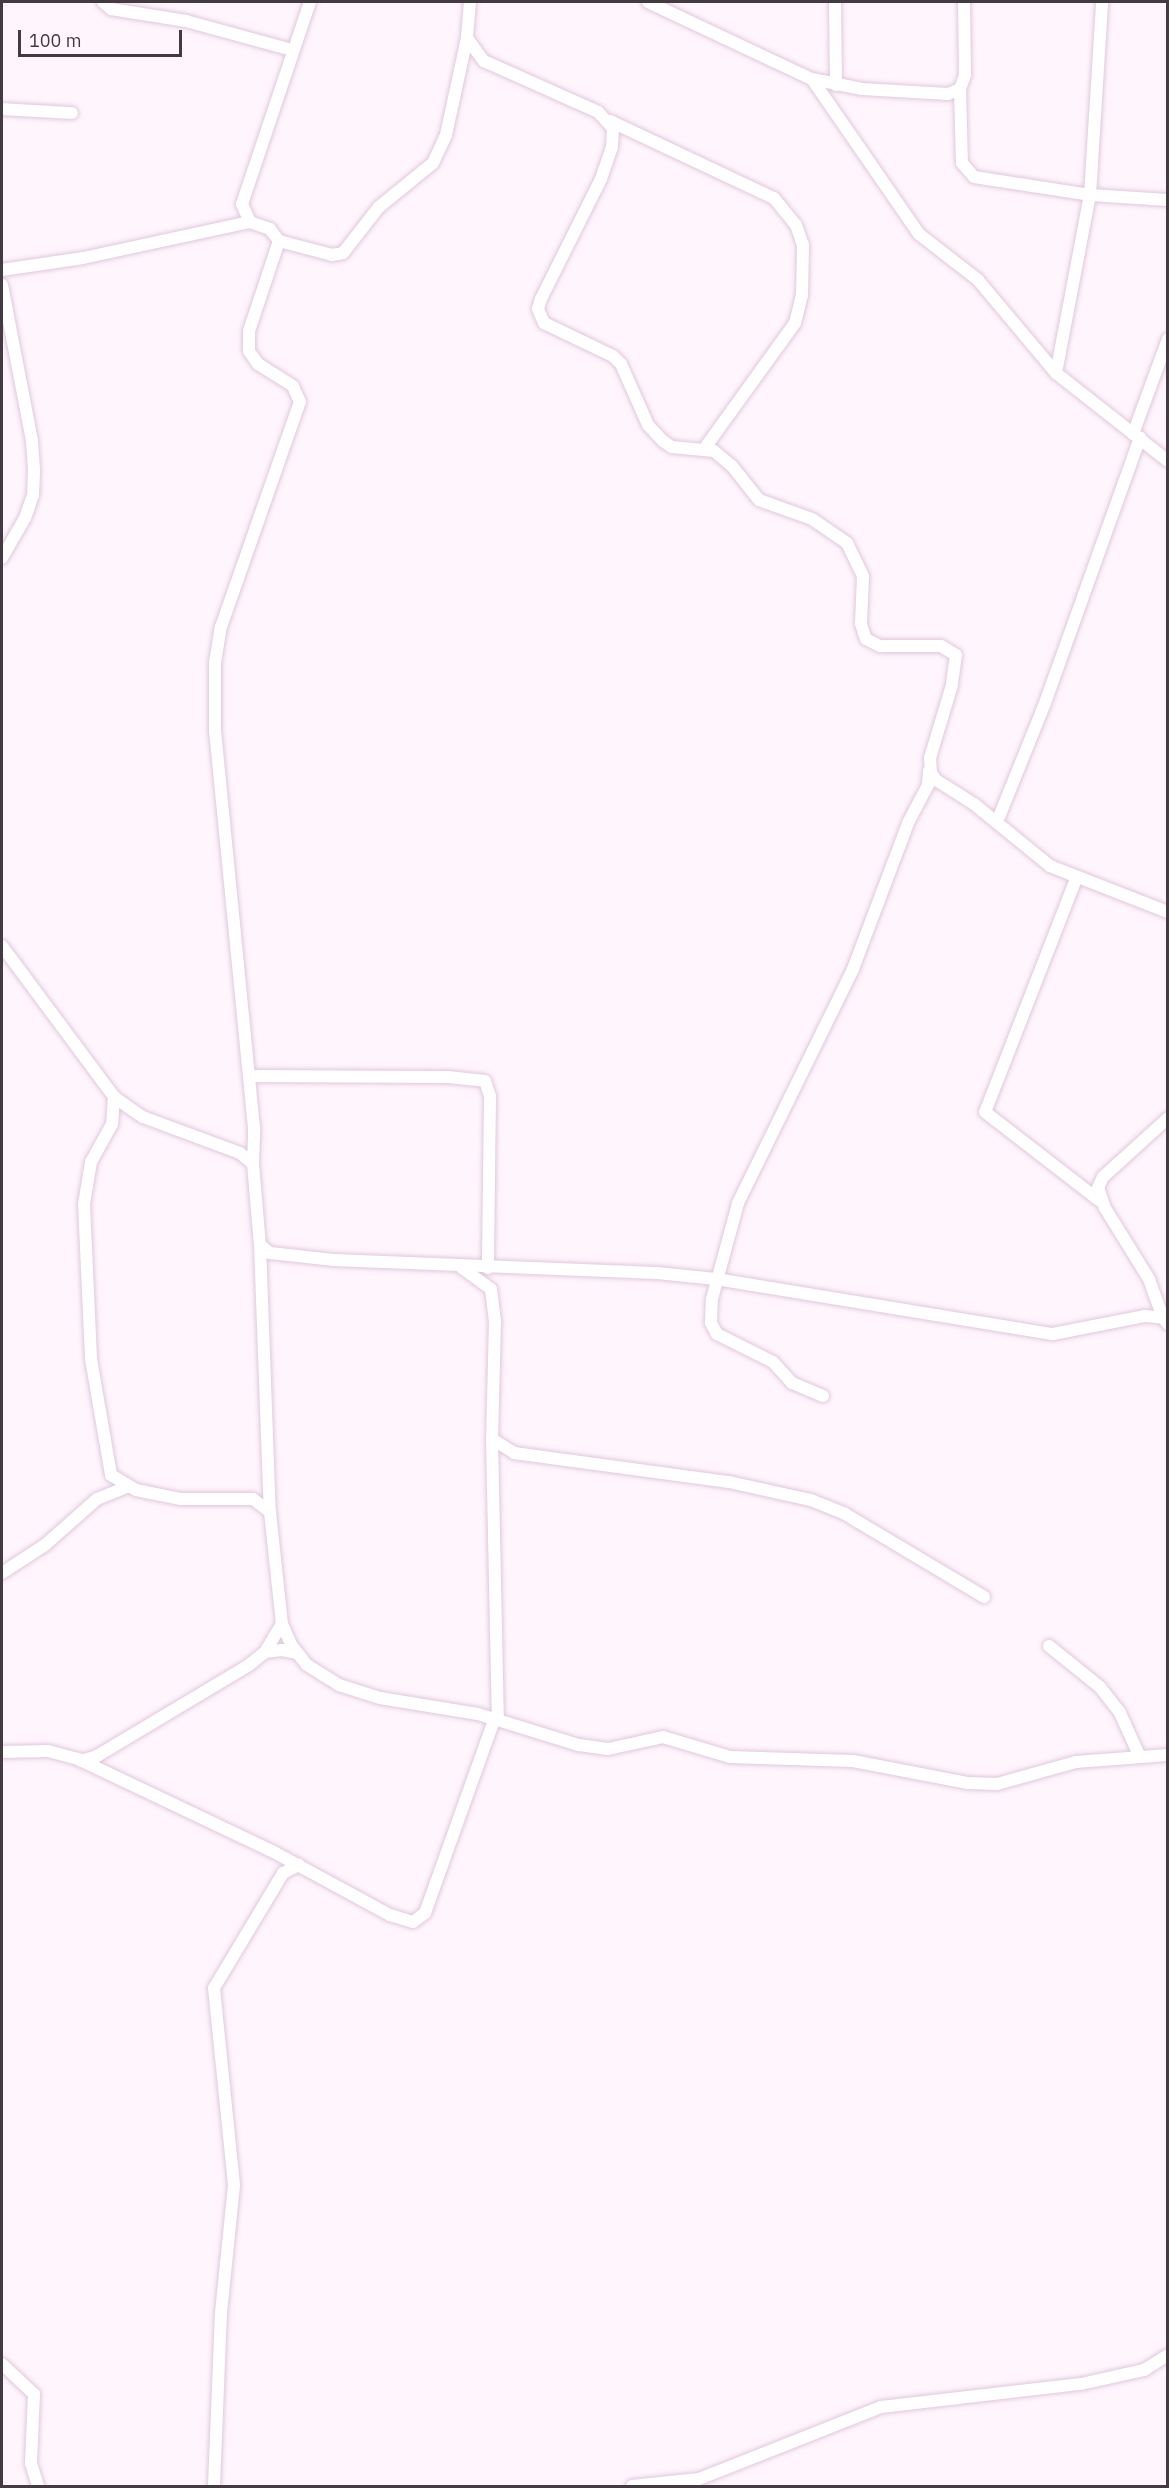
<!DOCTYPE html>
<html>
<head>
<meta charset="utf-8">
<style>
  body { margin:0 }
  #map { position:relative; width:1169px; height:2488px; overflow:hidden; background:#fff5fd; font-family:"IBM Plex Sans",sans-serif }
  div>[style] { position:absolute }
  .roads { filter:drop-shadow(0 0 2px #e0c8dc) drop-shadow(0 0 2px #e0c8dc) }
  .minor>* { height:12px; margin:-6px; padding:0 6px; transform-origin:6px; border-radius:6px; background:#fff }
  span { translate:-50% -50%; white-space:nowrap; text-align:center; line-height:1.15; -webkit-text-stroke:6px #fff5fd; paint-order:stroke }
  .frame { position:absolute; inset:0; border:3px solid #433a42; pointer-events:none }
  .scale { position:absolute; left:18px; top:30px; width:164px; height:27px; box-sizing:border-box; border:3px solid #433a42; border-top:0; padding-left:8px; font-size:18px; line-height:21px; white-space:nowrap; color:#433a42; -webkit-text-stroke:4px #fff5fd; paint-order:stroke }
</style>
</head>
<body>
<div id="map">
  <div class="roads">
    <div class="minor">
      <i style="left:103px;top:2px;width:11px;rotate:41deg"></i>
      <i style="left:111px;top:9px;width:76px;rotate:9.1deg"></i>
      <i style="left:186px;top:21px;width:110px;rotate:15.3deg"></i>
      <i style="left:470px;top:2px;width:36px;rotate:95deg"></i>
      <i style="left:467px;top:38px;width:29px;rotate:54deg"></i>
      <i style="left:484px;top:61px;width:125px;rotate:24.1deg"></i>
      <i style="left:598px;top:112px;width:22px;rotate:47deg"></i>
      <i style="left:613px;top:128px;width:19px;rotate:93deg"></i>
      <i style="left:612px;top:147px;width:34px;rotate:109deg"></i>
      <i style="left:601px;top:179px;width:134px;rotate:116.6deg"></i>
      <i style="left:541px;top:299px;width:10px;rotate:107deg"></i>
      <i style="left:538px;top:309px;width:15px;rotate:67deg"></i>
      <i style="left:544px;top:323px;width:76px;rotate:25.6deg"></i>
      <i style="left:613px;top:356px;width:11px;rotate:45deg"></i>
      <i style="left:621px;top:364px;width:67px;rotate:66.1deg"></i>
      <i style="left:648px;top:425px;width:22px;rotate:47deg"></i>
      <i style="left:663px;top:441px;width:11px;rotate:34deg"></i>
      <i style="left:672px;top:447px;width:42px;rotate:5.4deg"></i>
      <i style="left:714px;top:451px;width:23px;rotate:40deg"></i>
      <i style="left:732px;top:466px;width:43px;rotate:51.5deg"></i>
      <i style="left:759px;top:500px;width:56px;rotate:19.7deg"></i>
      <i style="left:812px;top:519px;width:42px;rotate:34.4deg"></i>
      <i style="left:847px;top:543px;width:37px;rotate:64deg"></i>
      <i style="left:863px;top:576px;width:48px;rotate:92.4deg"></i>
      <i style="left:861px;top:624px;width:16px;rotate:72deg"></i>
      <i style="left:866px;top:639px;width:16px;rotate:27deg"></i>
      <i style="left:880px;top:646px;width:61px"></i>
      <i style="left:941px;top:646px;width:17px;rotate:31deg"></i>
      <i style="left:956px;top:655px;width:30px;rotate:98deg"></i>
      <i style="left:952px;top:685px;width:76px;rotate:106.8deg"></i>
      <i style="left:930px;top:758px;width:15px;rotate:86deg"></i>
      <i style="left:931px;top:773px;width:9px;rotate:54deg"></i>
      <i style="left:936px;top:780px;width:45px;rotate:32.3deg"></i>
      <i style="left:974px;top:804px;width:98px;rotate:39.2deg"></i>
      <i style="left:1050px;top:866px;width:127px;rotate:21.3deg"></i>
      <i style="left:648px;top:2px;width:181px;rotate:25.2deg"></i>
      <i style="left:812px;top:79px;width:51px;rotate:11.3deg"></i>
      <i style="left:862px;top:89px;width:86px;rotate:3.3deg"></i>
      <i style="left:948px;top:94px;width:13px;rotate:-23deg"></i>
      <i style="left:960px;top:89px;width:15px;rotate:-70deg"></i>
      <i style="left:965px;top:75px;width:73px;rotate:-90.8deg"></i>
      <i style="left:835px;top:2px;width:83px;rotate:89.3deg"></i>
      <i style="left:812px;top:79px;width:188px;rotate:55.4deg"></i>
      <i style="left:919px;top:234px;width:75px;rotate:37.9deg"></i>
      <i style="left:978px;top:280px;width:121px;rotate:50deg"></i>
      <i style="left:1056px;top:373px;width:142px;rotate:38.2deg"></i>
      <i style="left:960px;top:89px;width:74px;rotate:88.5deg"></i>
      <i style="left:962px;top:163px;width:18px;rotate:49deg"></i>
      <i style="left:974px;top:177px;width:117px;rotate:8.8deg"></i>
      <i style="left:1090px;top:195px;width:78px;rotate:3.7deg"></i>
      <i style="left:2px;top:109px;width:70px;rotate:3.3deg"></i>
      <i style="left:610px;top:121px;width:181px;rotate:25.2deg"></i>
      <i style="left:774px;top:198px;width:35px;rotate:51deg"></i>
      <i style="left:796px;top:225px;width:21px;rotate:71deg"></i>
      <i style="left:803px;top:245px;width:50px;rotate:91.1deg"></i>
      <i style="left:802px;top:295px;width:29px;rotate:104deg"></i>
      <i style="left:795px;top:323px;width:154px;rotate:125.8deg"></i>
      <i style="left:279px;top:241px;width:55px;rotate:14.8deg"></i>
      <i style="left:332px;top:255px;width:11px;rotate:-10deg"></i>
      <i style="left:343px;top:253px;width:58px;rotate:-52deg"></i>
      <i style="left:379px;top:207px;width:70px;rotate:-39.2deg"></i>
      <i style="left:433px;top:163px;width:31px;rotate:-65deg"></i>
      <i style="left:446px;top:135px;width:99px;rotate:-77.8deg"></i>
      <i style="left:2px;top:270px;width:82px;rotate:-8.4deg"></i>
      <i style="left:83px;top:258px;width:171px;rotate:-12.2deg"></i>
      <i style="left:2px;top:285px;width:159px;rotate:79.1deg"></i>
      <i style="left:32px;top:441px;width:29px;rotate:86deg"></i>
      <i style="left:34px;top:470px;width:25px;rotate:92deg"></i>
      <i style="left:33px;top:495px;width:24px;rotate:109deg"></i>
      <i style="left:25px;top:518px;width:46px;rotate:119.9deg"></i>
      <i style="left:1056px;top:373px;width:181px;rotate:-79.2deg"></i>
      <i style="left:1090px;top:195px;width:193px;rotate:-86.4deg"></i>
      <i style="left:1133px;top:434px;width:101px;rotate:-69.8deg"></i>
      <i style="left:997px;top:822px;width:128px;rotate:-68deg"></i>
      <i style="left:1045px;top:703px;width:282px;rotate:-70.3deg"></i>
      <i style="left:1076px;top:879px;width:250px;rotate:111.3deg"></i>
      <i style="left:985px;top:1112px;width:145px;rotate:37.7deg"></i>
      <i style="left:2px;top:946px;width:188px;rotate:53.4deg"></i>
      <i style="left:114px;top:1097px;width:35px;rotate:35deg"></i>
      <i style="left:143px;top:1117px;width:103px;rotate:20.4deg"></i>
      <i style="left:240px;top:1153px;width:17px;rotate:40deg"></i>
      <i style="left:253px;top:1164px;width:81px;rotate:85.1deg"></i>
      <i style="left:260px;top:1245px;width:13px;rotate:39deg"></i>
      <i style="left:270px;top:1253px;width:64px;rotate:6.2deg"></i>
      <i style="left:334px;top:1260px;width:323px;rotate:2.3deg"></i>
      <i style="left:657px;top:1273px;width:59px;rotate:5.8deg"></i>
      <i style="left:716px;top:1279px;width:341px;rotate:9.3deg"></i>
      <i style="left:1053px;top:1334px;width:94px;rotate:-11.1deg"></i>
      <i style="left:1145px;top:1316px;width:18px;rotate:6deg"></i>
      <i style="left:1163px;top:1318px;width:8px;rotate:50deg"></i>
      <i style="left:249px;top:1076px;width:199px;rotate:0.3deg"></i>
      <i style="left:448px;top:1077px;width:37px;rotate:6deg"></i>
      <i style="left:485px;top:1081px;width:16px;rotate:72deg"></i>
      <i style="left:490px;top:1096px;width:172px;rotate:90.7deg"></i>
      <i style="left:114px;top:1097px;width:27px;rotate:94deg"></i>
      <i style="left:112px;top:1124px;width:43px;rotate:118.9deg"></i>
      <i style="left:91px;top:1162px;width:43px;rotate:99.5deg"></i>
      <i style="left:84px;top:1204px;width:155px;rotate:87.4deg"></i>
      <i style="left:91px;top:1359px;width:118px;rotate:80.2deg"></i>
      <i style="left:111px;top:1475px;width:29px;rotate:31deg"></i>
      <i style="left:136px;top:1490px;width:46px;rotate:11.3deg"></i>
      <i style="left:181px;top:1499px;width:72px"></i>
      <i style="left:253px;top:1499px;width:21px;rotate:37deg"></i>
      <i style="left:253px;top:1164px;width:36px;rotate:-88deg"></i>
      <i style="left:254px;top:1128px;width:398px;rotate:-95.6deg"></i>
      <i style="left:215px;top:732px;width:69px;rotate:-90deg"></i>
      <i style="left:215px;top:663px;width:36px;rotate:-81deg"></i>
      <i style="left:221px;top:627px;width:238px;rotate:-70.7deg"></i>
      <i style="left:300px;top:402px;width:17px;rotate:-114deg"></i>
      <i style="left:293px;top:386px;width:41px;rotate:-147.8deg"></i>
      <i style="left:258px;top:364px;width:16px;rotate:-125deg"></i>
      <i style="left:249px;top:351px;width:20px;rotate:-90deg"></i>
      <i style="left:249px;top:331px;width:95px;rotate:-71.6deg"></i>
      <i style="left:279px;top:241px;width:15px;rotate:-127deg"></i>
      <i style="left:270px;top:229px;width:21px;rotate:-161deg"></i>
      <i style="left:250px;top:222px;width:20px;rotate:-114deg"></i>
      <i style="left:242px;top:204px;width:213px;rotate:-71.4deg"></i>
      <i style="left:260px;top:1245px;width:267px;rotate:87.9deg"></i>
      <i style="left:270px;top:1512px;width:113px;rotate:83.9deg"></i>
      <i style="left:282px;top:1624px;width:24px;rotate:66deg"></i>
      <i style="left:292px;top:1646px;width:24px;rotate:52deg"></i>
      <i style="left:307px;top:1665px;width:38px;rotate:32deg"></i>
      <i style="left:339px;top:1685px;width:43px;rotate:17.6deg"></i>
      <i style="left:380px;top:1698px;width:99px;rotate:9.3deg"></i>
      <i style="left:478px;top:1714px;width:106px;rotate:17.1deg"></i>
      <i style="left:579px;top:1745px;width:29px;rotate:8deg"></i>
      <i style="left:608px;top:1749px;width:56px;rotate:-12.3deg"></i>
      <i style="left:663px;top:1737px;width:70px;rotate:16.6deg"></i>
      <i style="left:730px;top:1757px;width:123px;rotate:1.9deg"></i>
      <i style="left:853px;top:1761px;width:116px;rotate:10.9deg"></i>
      <i style="left:967px;top:1783px;width:30px;rotate:2deg"></i>
      <i style="left:997px;top:1784px;width:82px;rotate:-15.6deg"></i>
      <i style="left:1076px;top:1762px;width:92px;rotate:-4.4deg"></i>
      <i style="left:462px;top:1268px;width:36px;rotate:36deg"></i>
      <i style="left:491px;top:1289px;width:31px;rotate:83deg"></i>
      <i style="left:495px;top:1320px;width:119px;rotate:91.4deg"></i>
      <i style="left:492px;top:1439px;width:281px;rotate:88.8deg"></i>
      <i style="left:1163px;top:1318px;width:41px;rotate:-109.7deg"></i>
      <i style="left:1149px;top:1279px;width:84px;rotate:-121.8deg"></i>
      <i style="left:1105px;top:1208px;width:21px;rotate:-109deg"></i>
      <i style="left:1098px;top:1188px;width:12px;rotate:-66deg"></i>
      <i style="left:1103px;top:1177px;width:88px;rotate:-42.2deg"></i>
      <i style="left:823px;top:1396px;width:34px;rotate:-157deg"></i>
      <i style="left:792px;top:1383px;width:28px;rotate:-132deg"></i>
      <i style="left:773px;top:1362px;width:63px;rotate:-153.4deg"></i>
      <i style="left:717px;top:1334px;width:13px;rotate:-119deg"></i>
      <i style="left:711px;top:1323px;width:24px;rotate:-88deg"></i>
      <i style="left:712px;top:1299px;width:99px;rotate:-74.8deg"></i>
      <i style="left:738px;top:1203px;width:261px;rotate:-63.8deg"></i>
      <i style="left:853px;top:969px;width:158px;rotate:-69.3deg"></i>
      <i style="left:909px;top:821px;width:41px;rotate:-62.2deg"></i>
      <i style="left:928px;top:785px;width:14px;rotate:-86deg"></i>
      <i style="left:492px;top:1439px;width:26px;rotate:32deg"></i>
      <i style="left:514px;top:1453px;width:217px;rotate:7.7deg"></i>
      <i style="left:729px;top:1482px;width:84px;rotate:12.4deg"></i>
      <i style="left:811px;top:1500px;width:37px;rotate:22deg"></i>
      <i style="left:845px;top:1514px;width:162px;rotate:30.8deg"></i>
      <i style="left:2px;top:1573px;width:51px;rotate:-33.1deg"></i>
      <i style="left:45px;top:1545px;width:69px;rotate:-41.5deg"></i>
      <i style="left:97px;top:1499px;width:32px;rotate:-22deg"></i>
      <i style="left:1049px;top:1646px;width:65px;rotate:38.8deg"></i>
      <i style="left:1100px;top:1687px;width:33px;rotate:52deg"></i>
      <i style="left:1120px;top:1713px;width:48px;rotate:65.6deg"></i>
      <i style="left:265px;top:1652px;width:17px;rotate:-7deg"></i>
      <i style="left:282px;top:1650px;width:16px;rotate:11deg"></i>
      <i style="left:2px;top:1752px;width:46px;rotate:-1.2deg"></i>
      <i style="left:48px;top:1751px;width:31px;rotate:15deg"></i>
      <i style="left:78px;top:1759px;width:215px;rotate:25.4deg"></i>
      <i style="left:272px;top:1851px;width:134px;rotate:28.5deg"></i>
      <i style="left:390px;top:1915px;width:24px;rotate:17deg"></i>
      <i style="left:413px;top:1922px;width:15px;rotate:-37deg"></i>
      <i style="left:425px;top:1913px;width:205px;rotate:-70.3deg"></i>
      <i style="left:81px;top:1761px;width:17px;rotate:-17deg"></i>
      <i style="left:97px;top:1756px;width:177px;rotate:-30.9deg"></i>
      <i style="left:249px;top:1665px;width:21px;rotate:-39deg"></i>
      <i style="left:265px;top:1652px;width:33px;rotate:-59deg"></i>
      <i style="left:2px;top:2364px;width:44px;rotate:43.2deg"></i>
      <i style="left:34px;top:2394px;width:69px;rotate:92.5deg"></i>
      <i style="left:31px;top:2463px;width:24px;rotate:73deg"></i>
      <i style="left:214px;top:2486px;width:173px;rotate:-87.7deg"></i>
      <i style="left:221px;top:2313px;width:129px;rotate:-84.2deg"></i>
      <i style="left:234px;top:2185px;width:198px;rotate:-95.8deg"></i>
      <i style="left:214px;top:1988px;width:134px;rotate:-59deg"></i>
      <i style="left:283px;top:1873px;width:18px;rotate:-27deg"></i>
      <i style="left:632px;top:2486px;width:67px;rotate:-6deg"></i>
      <i style="left:699px;top:2479px;width:196px;rotate:-21.6deg"></i>
      <i style="left:881px;top:2407px;width:201px;rotate:-6.6deg"></i>
      <i style="left:1081px;top:2384px;width:65px;rotate:-12.5deg"></i>
      <i style="left:1144px;top:2370px;width:28px;rotate:-32deg"></i>
    </div>
  </div>
  <div class="frame"></div>
  <div class="scale">100 m</div>
</div>
</body>
</html>
